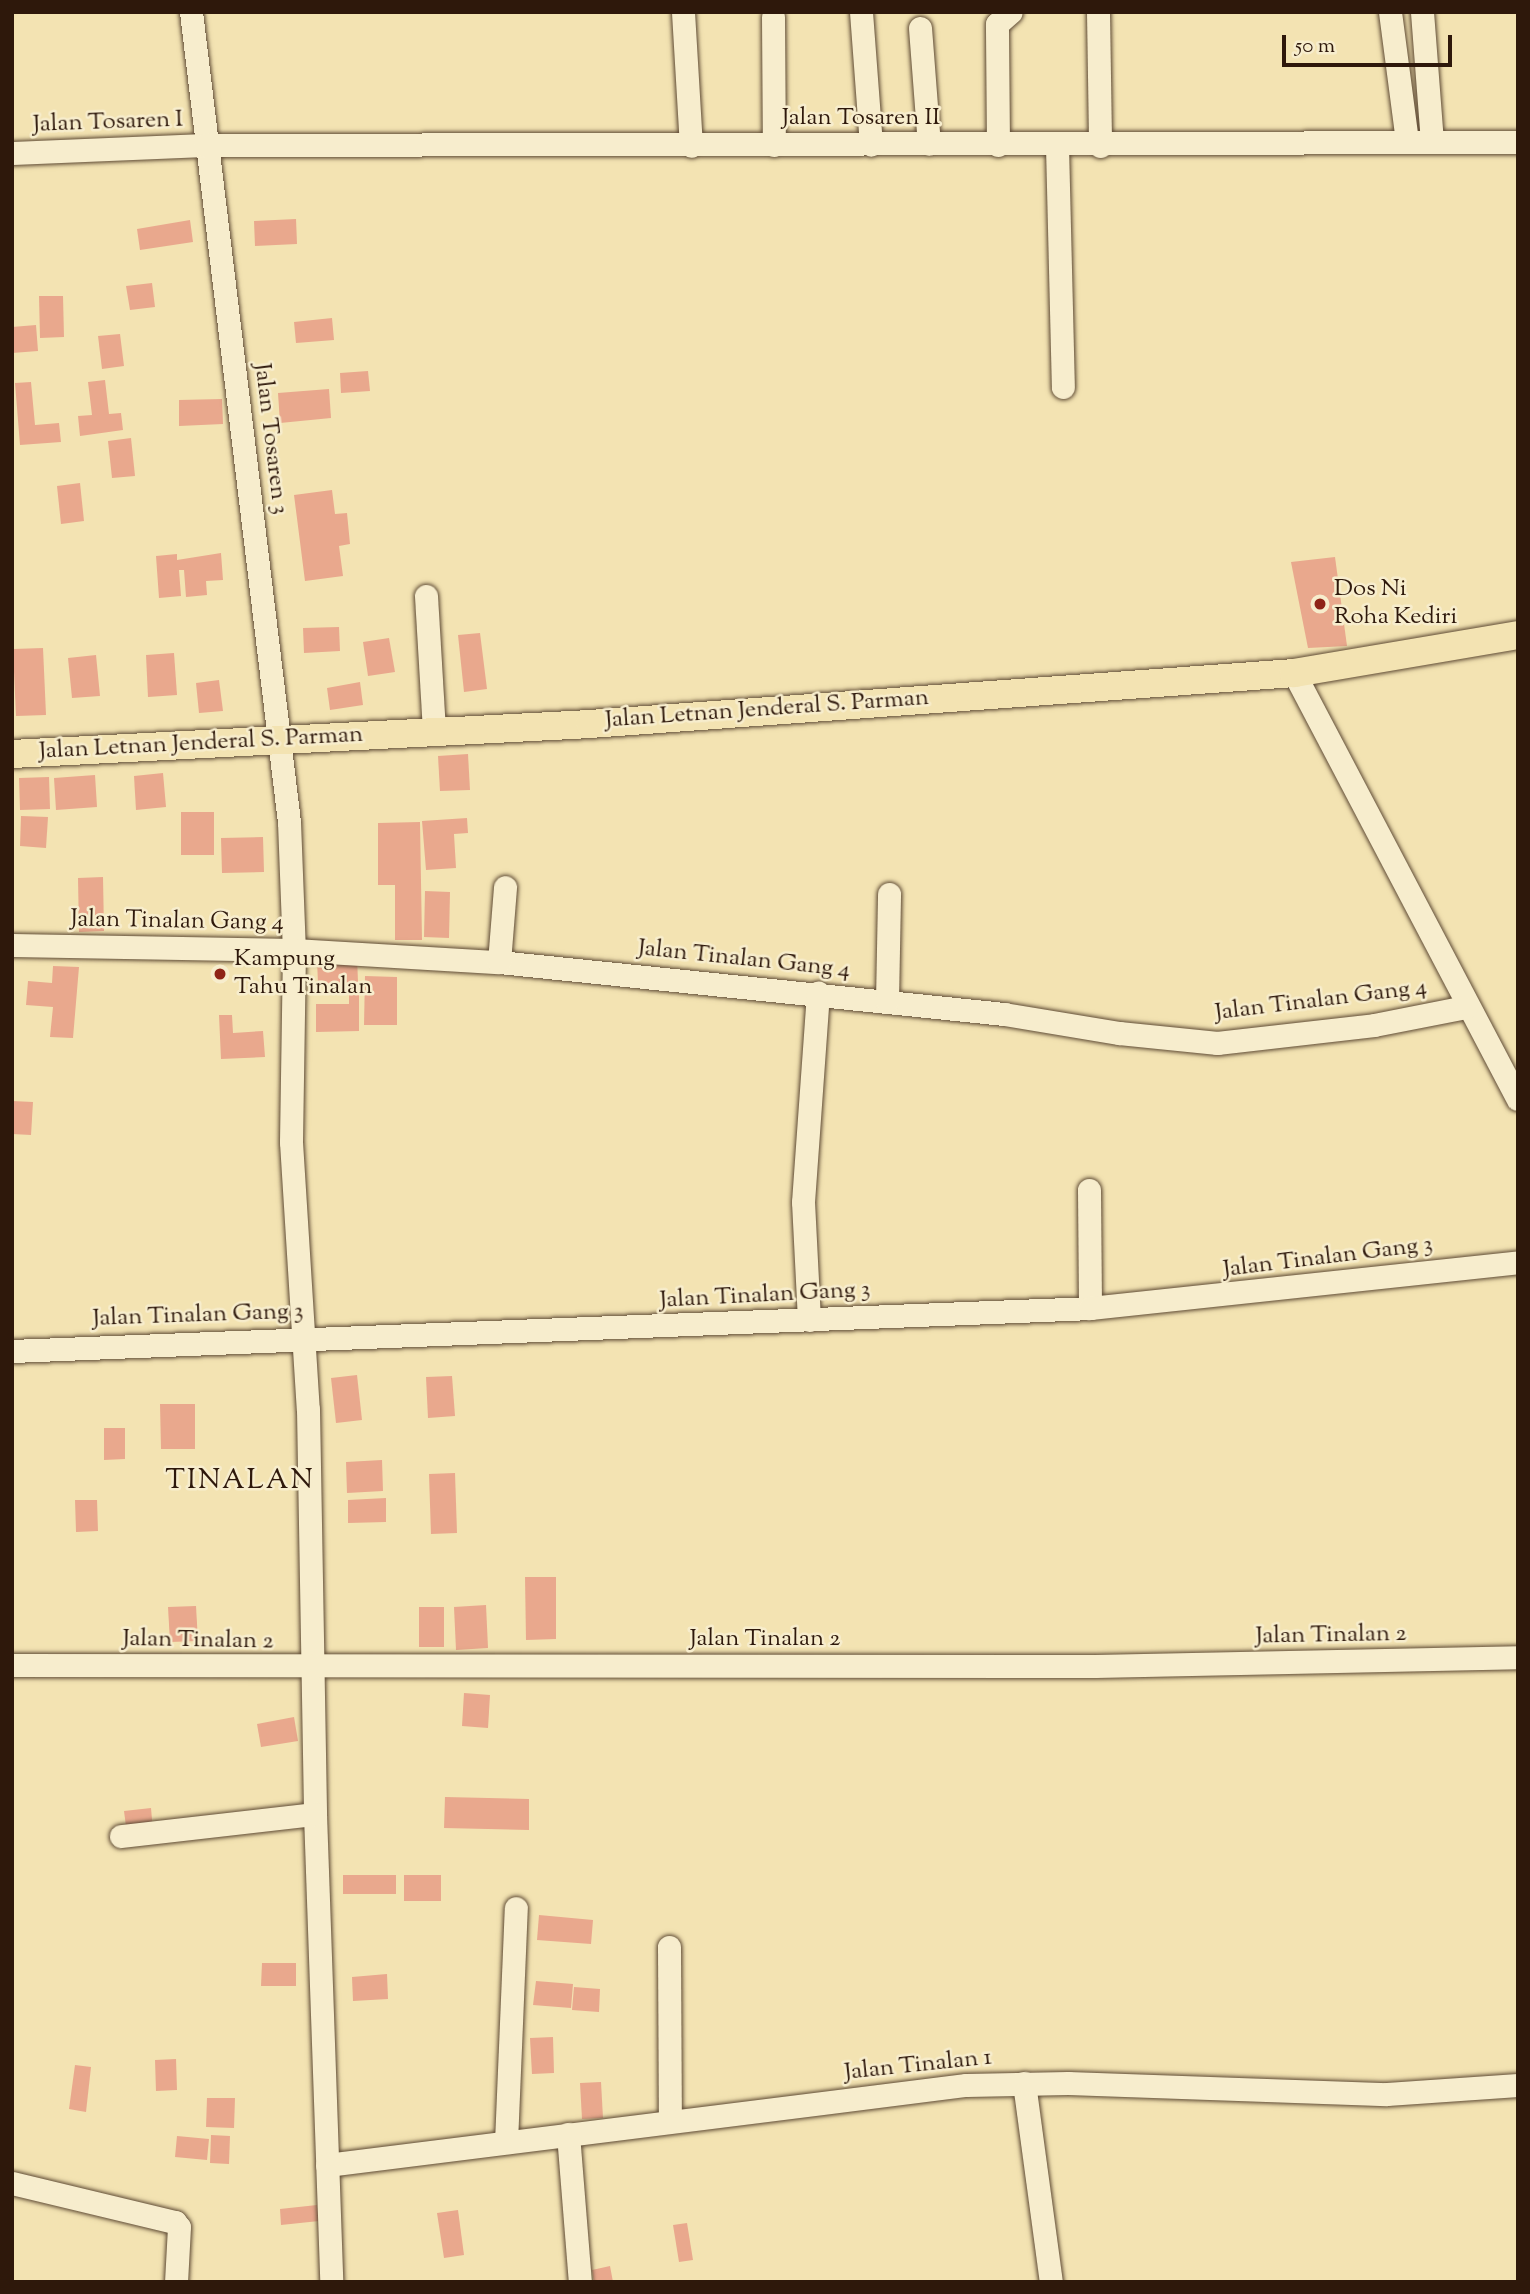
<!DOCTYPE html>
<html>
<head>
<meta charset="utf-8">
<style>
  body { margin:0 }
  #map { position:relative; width:1530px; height:2294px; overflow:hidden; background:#f3e3b2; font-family:"Sorts Mill Goudy",serif }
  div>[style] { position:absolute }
  .building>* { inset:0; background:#e9a88d }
  .roads { filter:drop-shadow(0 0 2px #5f4b35) drop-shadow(0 0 2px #5f4b35) }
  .minor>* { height:23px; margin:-11.5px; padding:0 11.5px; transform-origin:11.5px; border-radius:11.5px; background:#f7edcd }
  .major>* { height:28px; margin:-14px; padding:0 14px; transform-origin:14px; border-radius:14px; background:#f3e3b2 }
  .dots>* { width:19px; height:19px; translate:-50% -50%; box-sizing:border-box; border:4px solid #f7edcd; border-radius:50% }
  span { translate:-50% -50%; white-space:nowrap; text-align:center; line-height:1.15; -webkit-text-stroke:5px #f7edcd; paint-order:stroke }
  .street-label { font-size:24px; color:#2e180b }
  .poi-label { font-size:24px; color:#2e180b }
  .left { translate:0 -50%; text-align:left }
  .quarter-label { font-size:28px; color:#2e180b; letter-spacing:2px }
  .frame { position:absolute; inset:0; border:14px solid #2e180b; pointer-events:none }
  .scale { position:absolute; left:1282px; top:35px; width:170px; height:32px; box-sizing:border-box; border:4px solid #2e180b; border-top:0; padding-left:9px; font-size:21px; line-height:24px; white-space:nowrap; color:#2e180b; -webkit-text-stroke:5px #f7edcd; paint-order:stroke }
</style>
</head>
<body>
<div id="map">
  <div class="building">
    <i style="clip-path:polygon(296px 219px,297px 244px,255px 246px,254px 221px)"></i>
    <i style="clip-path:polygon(190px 220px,193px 242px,140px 250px,137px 229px)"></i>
    <i style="clip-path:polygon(152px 283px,155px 307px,130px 310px,126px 286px)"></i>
    <i style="clip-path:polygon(39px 296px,63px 296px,64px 337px,40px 338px)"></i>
    <i style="clip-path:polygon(332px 318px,334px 340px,296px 343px,294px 322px)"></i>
    <i style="clip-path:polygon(36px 325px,38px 351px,12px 353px,12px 327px)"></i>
    <i style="clip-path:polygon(120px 334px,124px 366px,102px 369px,98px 336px)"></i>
    <i style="clip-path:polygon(368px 371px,370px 391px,341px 393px,340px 373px)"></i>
    <i style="clip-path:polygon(105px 380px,109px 414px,121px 413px,123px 430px,80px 436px,78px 416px,92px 415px,88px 382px)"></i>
    <i style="clip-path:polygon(31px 382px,35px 425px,59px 423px,61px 442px,20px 445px,15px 383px)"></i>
    <i style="clip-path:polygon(329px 389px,331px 418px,280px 423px,278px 393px)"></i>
    <i style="clip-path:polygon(222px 399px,223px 424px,179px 426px,179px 400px)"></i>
    <i style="clip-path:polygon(131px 438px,135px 476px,112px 478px,108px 441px)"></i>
    <i style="clip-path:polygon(80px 483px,84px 521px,61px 524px,57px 486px)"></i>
    <i style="clip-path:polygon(332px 490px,335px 514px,347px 513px,350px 544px,339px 546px,343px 576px,305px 581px,294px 495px)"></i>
    <i style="clip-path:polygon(221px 553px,223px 580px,206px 581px,207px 595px,186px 597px,184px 570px,179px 570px,181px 596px,159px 598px,156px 556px,177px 554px,177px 560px)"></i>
    <i style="clip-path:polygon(1335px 557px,1347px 646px,1308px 648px,1291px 562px)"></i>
    <i style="clip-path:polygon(339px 627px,340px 651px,304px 653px,303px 628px)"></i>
    <i style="clip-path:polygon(480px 633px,487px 689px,464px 692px,458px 635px)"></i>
    <i style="clip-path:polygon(389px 638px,395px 672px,368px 676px,363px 642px)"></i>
    <i style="clip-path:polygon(43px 648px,46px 715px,16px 716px,13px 649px)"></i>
    <i style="clip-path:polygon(174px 653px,177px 695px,148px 697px,146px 655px)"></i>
    <i style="clip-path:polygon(96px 655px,100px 696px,72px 698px,68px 658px)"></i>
    <i style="clip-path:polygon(219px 680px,223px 711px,199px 713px,196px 683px)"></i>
    <i style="clip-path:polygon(360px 682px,363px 705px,330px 710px,327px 688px)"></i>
    <i style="clip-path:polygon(468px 754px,470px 790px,440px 791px,438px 756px)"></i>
    <i style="clip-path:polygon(163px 773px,166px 807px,136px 810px,134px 776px)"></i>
    <i style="clip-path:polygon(95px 775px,97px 807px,56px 810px,54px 778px)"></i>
    <i style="clip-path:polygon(49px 777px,50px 809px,20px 810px,19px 778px)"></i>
    <i style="clip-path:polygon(181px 812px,214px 812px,214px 855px,181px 855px)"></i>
    <i style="clip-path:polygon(21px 816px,48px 817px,46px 848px,20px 846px)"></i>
    <i style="clip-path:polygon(467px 818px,468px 833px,454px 834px,456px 868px,426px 870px,422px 821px)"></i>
    <i style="clip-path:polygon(420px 822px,422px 940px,395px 940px,395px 885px,378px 885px,378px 823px)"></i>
    <i style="clip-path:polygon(263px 837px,264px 872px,222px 873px,221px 838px)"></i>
    <i style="clip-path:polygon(103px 877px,104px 931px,79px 932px,78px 878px)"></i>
    <i style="clip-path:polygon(425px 891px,450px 892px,449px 938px,424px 937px)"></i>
    <i style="clip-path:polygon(357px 957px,358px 982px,318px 984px,317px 959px)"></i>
    <i style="clip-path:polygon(53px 966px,79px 967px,73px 1038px,50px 1037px,53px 1007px,26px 1005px,28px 981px,52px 983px)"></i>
    <i style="clip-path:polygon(365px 976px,397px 977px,397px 1025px,364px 1025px)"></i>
    <i style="clip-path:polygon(349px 995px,359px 995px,359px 1031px,316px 1032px,316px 1004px,349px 1004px)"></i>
    <i style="clip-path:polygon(219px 1015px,232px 1015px,233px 1033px,263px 1031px,265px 1057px,221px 1059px)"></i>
    <i style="clip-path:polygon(12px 1101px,33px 1102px,31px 1135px,12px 1134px)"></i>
    <i style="clip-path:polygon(357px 1375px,362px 1420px,336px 1423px,331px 1378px)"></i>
    <i style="clip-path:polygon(452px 1376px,455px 1416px,428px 1418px,426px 1377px)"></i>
    <i style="clip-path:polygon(160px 1404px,195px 1404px,195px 1449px,161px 1449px)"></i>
    <i style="clip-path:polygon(104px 1428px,125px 1428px,125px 1459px,104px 1460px)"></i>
    <i style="clip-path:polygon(382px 1460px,383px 1491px,347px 1493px,346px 1462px)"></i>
    <i style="clip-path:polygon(455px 1473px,457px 1533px,431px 1534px,429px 1474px)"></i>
    <i style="clip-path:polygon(386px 1498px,386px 1522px,348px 1523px,348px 1500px)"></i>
    <i style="clip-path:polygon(75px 1500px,97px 1500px,98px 1531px,76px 1532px)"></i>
    <i style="clip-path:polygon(525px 1577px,556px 1577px,556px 1639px,526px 1640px)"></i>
    <i style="clip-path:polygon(486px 1605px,488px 1648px,456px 1650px,454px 1607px)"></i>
    <i style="clip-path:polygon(196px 1606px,198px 1641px,170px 1642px,168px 1607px)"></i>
    <i style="clip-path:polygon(419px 1607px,444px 1607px,444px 1647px,419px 1647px)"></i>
    <i style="clip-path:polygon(464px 1693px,490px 1695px,488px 1728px,462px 1726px)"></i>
    <i style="clip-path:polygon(294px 1717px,298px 1741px,261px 1747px,257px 1724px)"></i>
    <i style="clip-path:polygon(445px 1797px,529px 1799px,529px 1830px,444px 1828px)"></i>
    <i style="clip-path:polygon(151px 1808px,153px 1831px,127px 1834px,124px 1811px)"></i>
    <i style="clip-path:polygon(343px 1875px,396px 1875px,396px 1894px,343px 1894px)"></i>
    <i style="clip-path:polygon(404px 1875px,441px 1875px,441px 1901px,404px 1901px)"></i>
    <i style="clip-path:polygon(539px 1915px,593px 1920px,591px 1944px,537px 1940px)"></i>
    <i style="clip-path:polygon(262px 1963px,296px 1963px,296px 1986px,261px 1986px)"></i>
    <i style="clip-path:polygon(387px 1974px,388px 1999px,353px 2001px,352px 1977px)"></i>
    <i style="clip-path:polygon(536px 1981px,573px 1984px,571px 2008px,533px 2005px)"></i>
    <i style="clip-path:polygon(574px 1987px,600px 1989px,599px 2012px,572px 2010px)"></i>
    <i style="clip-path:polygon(553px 2037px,554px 2073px,532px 2074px,530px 2038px)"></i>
    <i style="clip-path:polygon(176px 2059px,177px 2090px,156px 2091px,155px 2060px)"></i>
    <i style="clip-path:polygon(75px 2065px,91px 2067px,86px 2112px,69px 2109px)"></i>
    <i style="clip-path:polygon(601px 2082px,603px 2118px,582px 2119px,580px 2083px)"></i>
    <i style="clip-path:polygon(207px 2098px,235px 2098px,234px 2128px,206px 2127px)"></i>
    <i style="clip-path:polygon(211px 2135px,230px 2136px,229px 2164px,210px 2163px)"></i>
    <i style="clip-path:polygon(177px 2136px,209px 2139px,207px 2160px,175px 2157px)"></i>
    <i style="clip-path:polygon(317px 2205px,319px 2221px,281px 2225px,280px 2209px)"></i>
    <i style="clip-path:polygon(458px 2210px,464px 2255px,444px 2258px,437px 2213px)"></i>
    <i style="clip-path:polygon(687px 2223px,693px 2260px,679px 2262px,673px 2225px)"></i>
    <i style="clip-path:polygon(610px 2266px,613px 2282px,594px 2282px,592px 2270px)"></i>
  </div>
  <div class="roads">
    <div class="minor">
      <i style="left:191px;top:12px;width:816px;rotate:83.1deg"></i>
      <i style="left:289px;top:822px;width:128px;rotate:87.8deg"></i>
      <i style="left:294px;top:950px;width:192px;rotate:90.9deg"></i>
      <i style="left:291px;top:1142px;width:268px;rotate:86.4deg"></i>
      <i style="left:308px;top:1409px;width:405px;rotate:89deg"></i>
      <i style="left:315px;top:1814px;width:468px;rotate:88deg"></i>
      <i style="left:683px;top:12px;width:134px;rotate:86.6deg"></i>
      <i style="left:861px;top:12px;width:133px;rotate:85.7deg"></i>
      <i style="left:1098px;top:12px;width:134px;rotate:89.1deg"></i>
      <i style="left:1390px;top:12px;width:131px;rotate:82.5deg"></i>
      <i style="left:1422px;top:12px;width:130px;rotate:85.6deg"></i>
      <i style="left:773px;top:17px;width:128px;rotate:89.6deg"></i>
      <i style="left:920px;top:28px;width:116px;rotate:85.6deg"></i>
      <i style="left:998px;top:145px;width:121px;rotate:-90.5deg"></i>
      <i style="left:997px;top:24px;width:18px;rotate:-41deg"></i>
      <i style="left:1057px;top:146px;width:241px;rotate:88.6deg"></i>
      <i style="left:12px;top:153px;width:193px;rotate:-2.4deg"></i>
      <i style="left:205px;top:145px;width:1313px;rotate:-0.13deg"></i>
      <i style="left:426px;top:596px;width:135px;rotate:86.6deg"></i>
      <i style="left:1294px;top:673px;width:481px;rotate:62.3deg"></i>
      <i style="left:12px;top:945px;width:282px;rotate:1deg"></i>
      <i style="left:294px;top:950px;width:205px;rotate:3.4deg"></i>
      <i style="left:499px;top:962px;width:508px;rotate:5.88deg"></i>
      <i style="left:1004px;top:1014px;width:117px;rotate:9.4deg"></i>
      <i style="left:1119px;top:1033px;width:99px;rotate:5.8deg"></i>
      <i style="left:1217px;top:1043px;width:158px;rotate:-6.5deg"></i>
      <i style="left:1374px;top:1025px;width:94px;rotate:-11.1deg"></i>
      <i style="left:499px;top:962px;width:75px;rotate:-85.4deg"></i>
      <i style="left:887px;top:1001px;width:107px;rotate:-88.9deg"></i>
      <i style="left:1089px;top:1190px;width:118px;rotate:89.5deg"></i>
      <i style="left:809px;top:1320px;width:118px;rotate:-92.9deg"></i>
      <i style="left:803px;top:1202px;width:210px;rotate:-85.9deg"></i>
      <i style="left:12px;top:1351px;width:1079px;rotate:-2.28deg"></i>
      <i style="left:1090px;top:1308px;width:430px;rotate:-6.1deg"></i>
      <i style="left:12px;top:1665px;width:1083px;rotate:0.05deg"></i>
      <i style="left:1095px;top:1666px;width:423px;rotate:-1.2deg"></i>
      <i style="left:121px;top:1836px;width:195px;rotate:-6.5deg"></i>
      <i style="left:669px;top:1947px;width:174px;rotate:89.7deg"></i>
      <i style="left:1024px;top:2083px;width:201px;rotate:82.3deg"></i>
      <i style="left:568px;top:2134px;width:148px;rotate:85.4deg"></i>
      <i style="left:506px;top:2142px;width:234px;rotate:-87.6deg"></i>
      <i style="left:327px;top:2165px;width:644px;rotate:-7.14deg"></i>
      <i style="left:966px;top:2085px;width:102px;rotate:-1.1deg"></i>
      <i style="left:1068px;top:2083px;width:319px;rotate:2deg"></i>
      <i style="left:1387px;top:2094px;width:131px;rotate:-3.9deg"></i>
      <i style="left:12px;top:2183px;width:168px;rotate:13.5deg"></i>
      <i style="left:175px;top:2222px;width:6px;rotate:51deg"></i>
      <i style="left:179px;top:2227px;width:55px;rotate:93.1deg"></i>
    </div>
    <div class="major">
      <i style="left:12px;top:754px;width:579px;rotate:-2.97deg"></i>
      <i style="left:590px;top:724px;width:706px;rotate:-4.14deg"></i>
      <i style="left:1294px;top:673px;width:227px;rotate:-9.6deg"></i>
    </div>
  </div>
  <div class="dots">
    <i style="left:1320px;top:604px;background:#8f2418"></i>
    <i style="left:220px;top:974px;background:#8f2418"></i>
  </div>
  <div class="street-label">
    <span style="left:861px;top:119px">Jalan Tosaren II</span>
    <span style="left:108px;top:123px;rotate:-2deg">Jalan Tosaren I</span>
    <span style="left:270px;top:439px;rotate:83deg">Jalan Tosaren 3</span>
    <span style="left:767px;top:710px;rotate:-4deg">Jalan Letnan Jenderal S. Parman</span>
    <span style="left:201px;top:744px;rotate:-3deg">Jalan Letnan Jenderal S. Parman</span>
    <span style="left:177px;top:922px;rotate:1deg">Jalan Tinalan Gang 4</span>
    <span style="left:744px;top:960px;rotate:6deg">Jalan Tinalan Gang 4</span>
    <span style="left:1321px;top:1001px;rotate:-7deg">Jalan Tinalan Gang 4</span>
    <span style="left:1328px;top:1258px;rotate:-7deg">Jalan Tinalan Gang 3</span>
    <span style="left:765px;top:1296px;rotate:-3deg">Jalan Tinalan Gang 3</span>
    <span style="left:198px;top:1316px;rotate:-2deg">Jalan Tinalan Gang 3</span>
    <span style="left:1331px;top:1636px;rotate:-1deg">Jalan Tinalan 2</span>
    <span style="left:765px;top:1640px">Jalan Tinalan 2</span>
    <span style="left:198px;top:1641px;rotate:1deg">Jalan Tinalan 2</span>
    <span style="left:918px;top:2066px;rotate:-6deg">Jalan Tinalan 1</span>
  </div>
  <div class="poi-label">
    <span class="left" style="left:1334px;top:604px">Dos Ni<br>Roha Kediri</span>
    <span class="left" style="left:234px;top:974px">Kampung<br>Tahu Tinalan</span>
  </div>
  <div class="quarter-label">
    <span style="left:240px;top:1481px">TINALAN</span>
  </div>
  <div class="frame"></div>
  <div class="scale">50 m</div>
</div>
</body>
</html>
